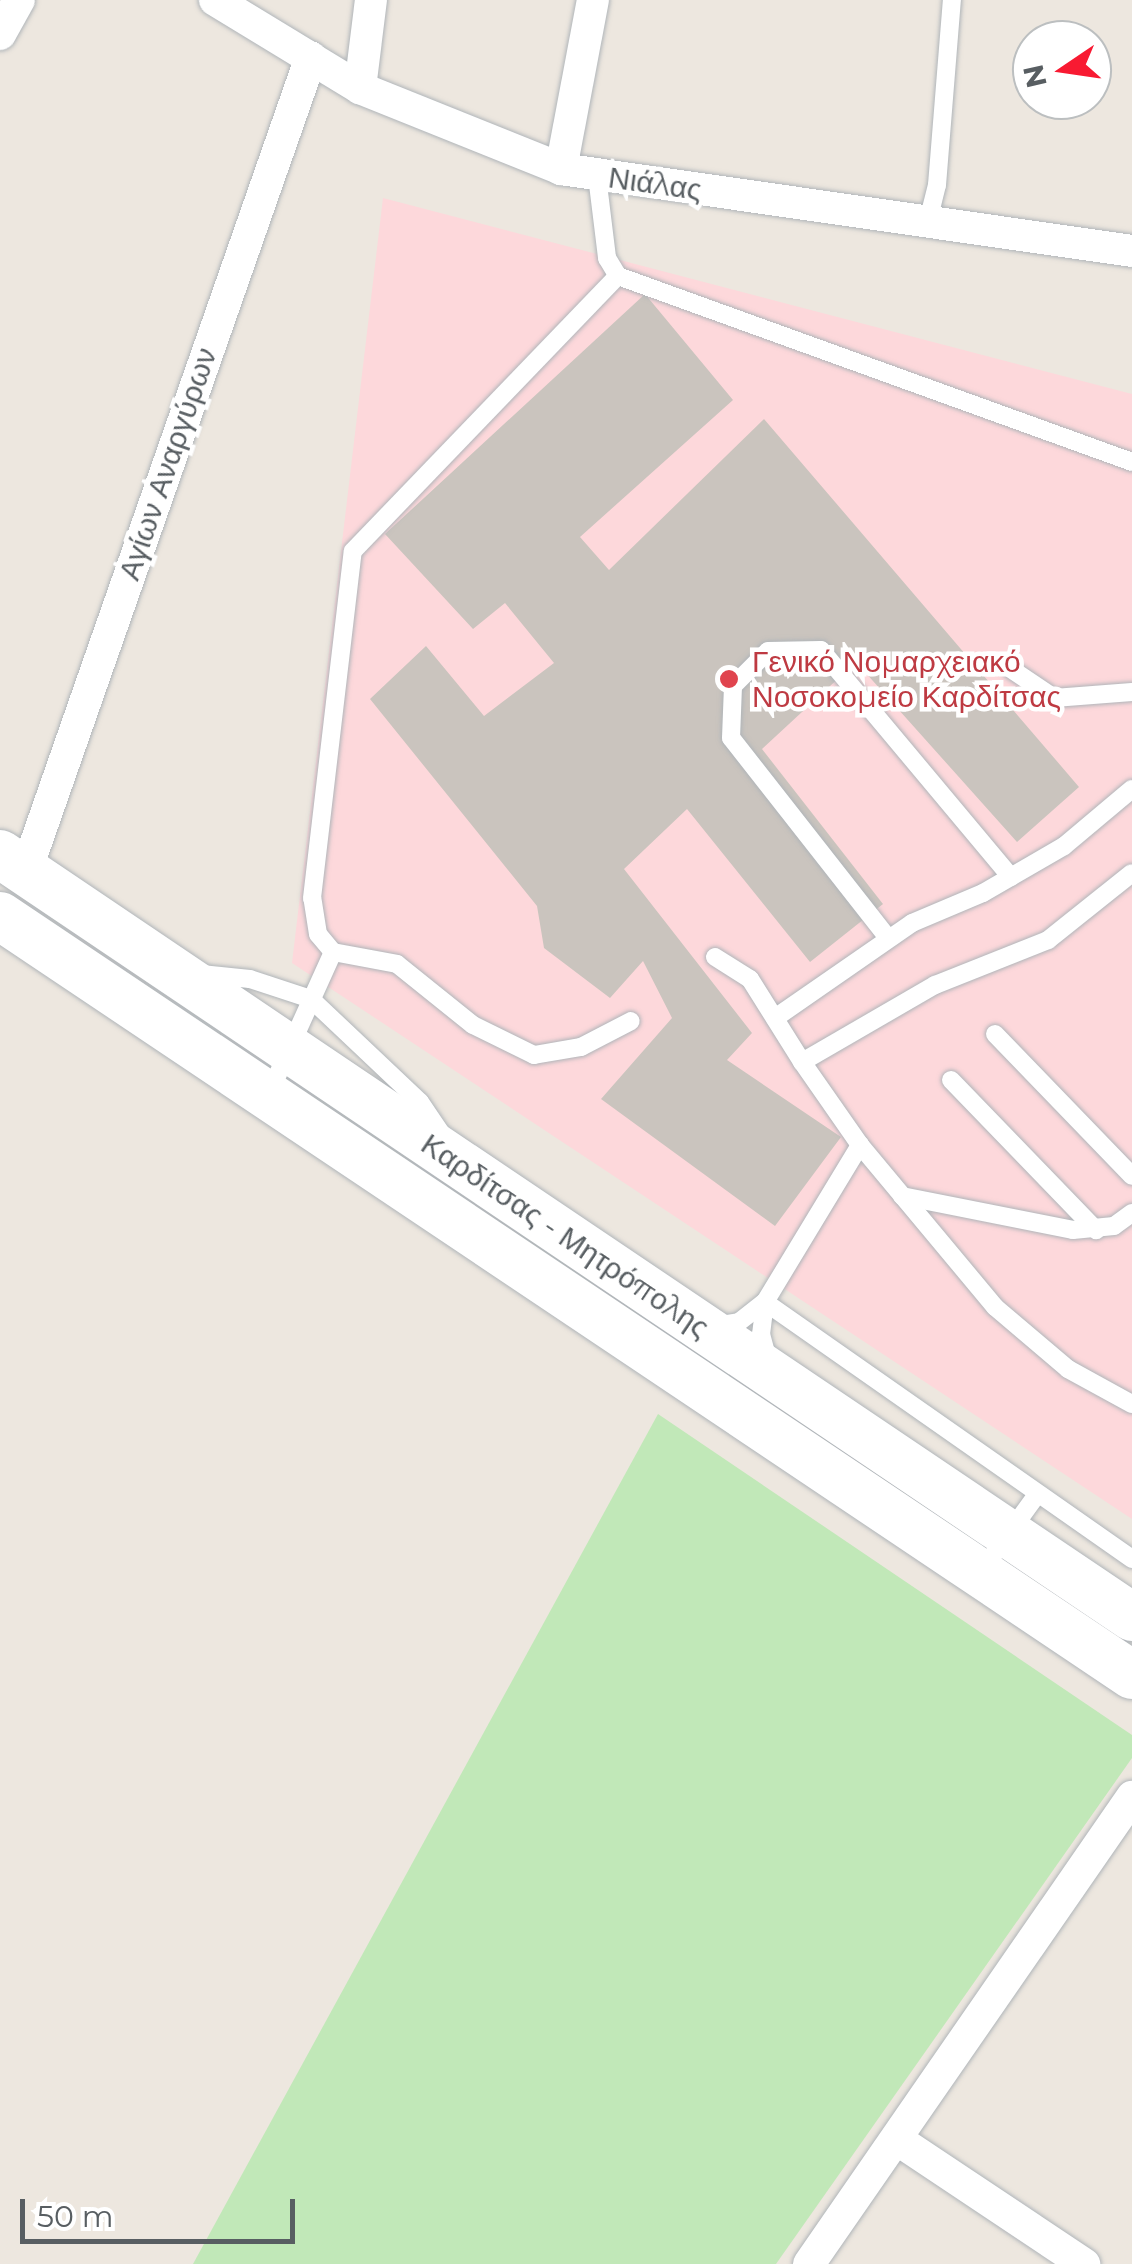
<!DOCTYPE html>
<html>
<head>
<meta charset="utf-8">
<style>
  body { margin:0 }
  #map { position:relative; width:1132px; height:2264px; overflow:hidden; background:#ede7df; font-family:Montserrat,sans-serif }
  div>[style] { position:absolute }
  .medical>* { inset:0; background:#fdd8db }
  .green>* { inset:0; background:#c1e8b8 }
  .building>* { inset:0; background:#cac4be }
  .roads { filter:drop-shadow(0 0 2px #b0b5b9) drop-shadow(0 0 2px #b0b5b9) }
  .lane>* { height:18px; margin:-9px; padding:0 9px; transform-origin:9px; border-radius:9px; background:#fff }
  .street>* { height:32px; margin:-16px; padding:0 16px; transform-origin:16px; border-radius:16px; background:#fff }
  .secondary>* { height:48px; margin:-24px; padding:0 24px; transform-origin:24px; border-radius:24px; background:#fff }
  .dots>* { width:28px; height:28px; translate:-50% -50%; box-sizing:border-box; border:5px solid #fff; border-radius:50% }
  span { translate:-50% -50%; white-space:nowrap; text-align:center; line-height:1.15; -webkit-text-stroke:9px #fff; paint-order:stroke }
  .street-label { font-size:30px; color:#585e62 }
  .health-label { font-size:30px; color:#be3a42 }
  .left { translate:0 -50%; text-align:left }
  .north { position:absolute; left:1012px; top:20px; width:100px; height:100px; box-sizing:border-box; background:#fff; border:2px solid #bcbfc0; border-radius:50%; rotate:257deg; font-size:28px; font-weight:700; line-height:40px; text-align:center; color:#585e62 }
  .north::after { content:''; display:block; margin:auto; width:35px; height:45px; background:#f81a32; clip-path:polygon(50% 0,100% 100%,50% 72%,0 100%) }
  .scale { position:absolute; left:20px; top:2199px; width:275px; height:45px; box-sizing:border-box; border:5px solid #585e62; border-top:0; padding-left:12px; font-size:30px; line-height:35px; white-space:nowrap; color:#585e62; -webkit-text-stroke:8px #fff; paint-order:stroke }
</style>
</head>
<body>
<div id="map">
  <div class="medical">
    <i style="clip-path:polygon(383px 198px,1132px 394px,1132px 1519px,292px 963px)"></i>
  </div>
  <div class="green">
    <i style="clip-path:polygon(658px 1414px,1132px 1735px,1132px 1758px,776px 2264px,193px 2264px)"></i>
  </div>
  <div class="building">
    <i style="clip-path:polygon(645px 294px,733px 400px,580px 537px,609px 570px,764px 419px,1079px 787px,1017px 842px,856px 662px,762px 749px,883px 904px,810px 962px,687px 809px,624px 869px,752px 1033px,727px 1060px,841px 1137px,775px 1226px,601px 1099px,672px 1018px,643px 961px,610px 998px,544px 948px,537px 906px,370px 699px,426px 646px,484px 716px,554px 663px,505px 603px,473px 629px,385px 534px)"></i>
  </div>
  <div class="roads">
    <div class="lane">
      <i style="left:597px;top:176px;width:83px;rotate:83deg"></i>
      <i style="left:607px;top:258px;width:21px;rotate:59deg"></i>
      <i style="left:618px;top:276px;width:547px;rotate:19.89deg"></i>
      <i style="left:928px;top:221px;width:37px;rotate:-76deg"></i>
      <i style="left:937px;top:185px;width:186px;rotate:-85.4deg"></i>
      <i style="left:1011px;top:669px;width:52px;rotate:34deg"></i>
      <i style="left:1054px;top:698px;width:78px;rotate:-4.4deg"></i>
      <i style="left:888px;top:938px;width:254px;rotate:-128.1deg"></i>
      <i style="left:731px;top:738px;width:52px;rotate:-87.8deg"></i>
      <i style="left:733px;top:686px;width:49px;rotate:-45deg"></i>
      <i style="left:768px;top:651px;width:53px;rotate:-1.1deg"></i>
      <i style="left:821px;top:650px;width:296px;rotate:50.1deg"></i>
      <i style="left:333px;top:952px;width:23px;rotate:-130deg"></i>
      <i style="left:318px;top:934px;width:36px;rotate:-99deg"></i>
      <i style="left:312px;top:898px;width:349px;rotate:-83.3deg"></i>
      <i style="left:353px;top:551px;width:382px;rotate:-46.1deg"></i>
      <i style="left:715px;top:957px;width:41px;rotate:32.2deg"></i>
      <i style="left:750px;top:979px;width:98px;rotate:57.9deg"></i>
      <i style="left:201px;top:974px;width:49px;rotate:5.8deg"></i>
      <i style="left:250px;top:979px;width:64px;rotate:18.2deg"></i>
      <i style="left:311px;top:999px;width:150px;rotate:43.4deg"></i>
      <i style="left:420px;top:1102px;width:41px;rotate:55.9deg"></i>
      <i style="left:775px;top:1018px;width:167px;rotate:-34.7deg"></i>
      <i style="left:912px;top:923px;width:77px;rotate:-22.9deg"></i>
      <i style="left:983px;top:893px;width:94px;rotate:-30.1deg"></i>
      <i style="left:1064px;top:846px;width:89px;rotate:-40deg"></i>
      <i style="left:995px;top:1034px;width:197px;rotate:46deg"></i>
      <i style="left:951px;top:1080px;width:209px;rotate:46deg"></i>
      <i style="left:268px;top:1096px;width:158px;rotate:-65.7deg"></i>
      <i style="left:333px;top:952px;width:65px;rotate:10.6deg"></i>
      <i style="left:397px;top:964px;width:97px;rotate:38.8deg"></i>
      <i style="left:473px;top:1025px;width:68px;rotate:26.2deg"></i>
      <i style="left:534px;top:1055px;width:48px;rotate:-9.7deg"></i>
      <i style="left:581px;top:1047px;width:56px;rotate:-27.5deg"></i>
      <i style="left:860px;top:1145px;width:211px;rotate:50.2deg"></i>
      <i style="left:995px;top:1307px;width:96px;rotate:40.3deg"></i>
      <i style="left:1068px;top:1369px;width:73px;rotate:28.7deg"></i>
      <i style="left:902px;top:1196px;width:174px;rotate:11.2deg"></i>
      <i style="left:1073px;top:1230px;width:41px;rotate:-5.6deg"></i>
      <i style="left:1114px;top:1226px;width:22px;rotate:-36deg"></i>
      <i style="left:765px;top:1302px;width:448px;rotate:35deg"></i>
      <i style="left:765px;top:1302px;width:32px;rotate:97deg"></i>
      <i style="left:761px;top:1334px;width:27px;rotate:75deg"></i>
      <i style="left:715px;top:1326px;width:24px;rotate:-9deg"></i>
      <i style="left:739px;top:1322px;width:33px;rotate:-38deg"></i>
      <i style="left:765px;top:1302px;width:184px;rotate:-58.8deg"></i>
      <i style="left:860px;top:1145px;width:101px;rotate:-124.9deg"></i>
      <i style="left:802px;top:1062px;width:154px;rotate:-30.1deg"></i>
      <i style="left:935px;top:985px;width:122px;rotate:-21.7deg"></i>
      <i style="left:1048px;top:940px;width:107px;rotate:-38.6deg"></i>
      <i style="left:980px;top:1573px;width:95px;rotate:-54deg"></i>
    </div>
    <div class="street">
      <i style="left:215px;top:0;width:170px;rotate:31.3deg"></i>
      <i style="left:360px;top:88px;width:217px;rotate:21.9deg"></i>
      <i style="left:561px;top:169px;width:577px;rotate:8.17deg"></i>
      <i style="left:0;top:34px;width:39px;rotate:-61deg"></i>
      <i style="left:360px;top:88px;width:89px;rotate:-82.9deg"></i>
      <i style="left:561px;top:169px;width:172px;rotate:-79.3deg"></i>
      <i style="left:26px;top:871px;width:862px;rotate:-70.7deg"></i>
      <i style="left:898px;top:2140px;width:224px;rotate:33.7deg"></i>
      <i style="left:809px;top:2264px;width:568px;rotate:-55.33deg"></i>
    </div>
    <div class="secondary">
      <i style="left:0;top:854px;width:1365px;rotate:33.98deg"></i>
      <i style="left:0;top:916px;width:1363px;rotate:33.84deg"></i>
    </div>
  </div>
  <div class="dots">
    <i style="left:729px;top:679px;background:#e0444e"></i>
  </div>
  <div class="street-label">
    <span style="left:655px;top:184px;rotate:8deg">Νιάλας</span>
    <span style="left:168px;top:464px;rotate:-71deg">Αγίων Αναργύρων</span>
    <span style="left:565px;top:1236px;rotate:34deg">Καρδίτσας - Μητρόπολης</span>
  </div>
  <div class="health-label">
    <span class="left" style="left:752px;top:679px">Γενικό Νομαρχειακό<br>Νοσοκομείο Καρδίτσας</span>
  </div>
  <div class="north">N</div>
  <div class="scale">50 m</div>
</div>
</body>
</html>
